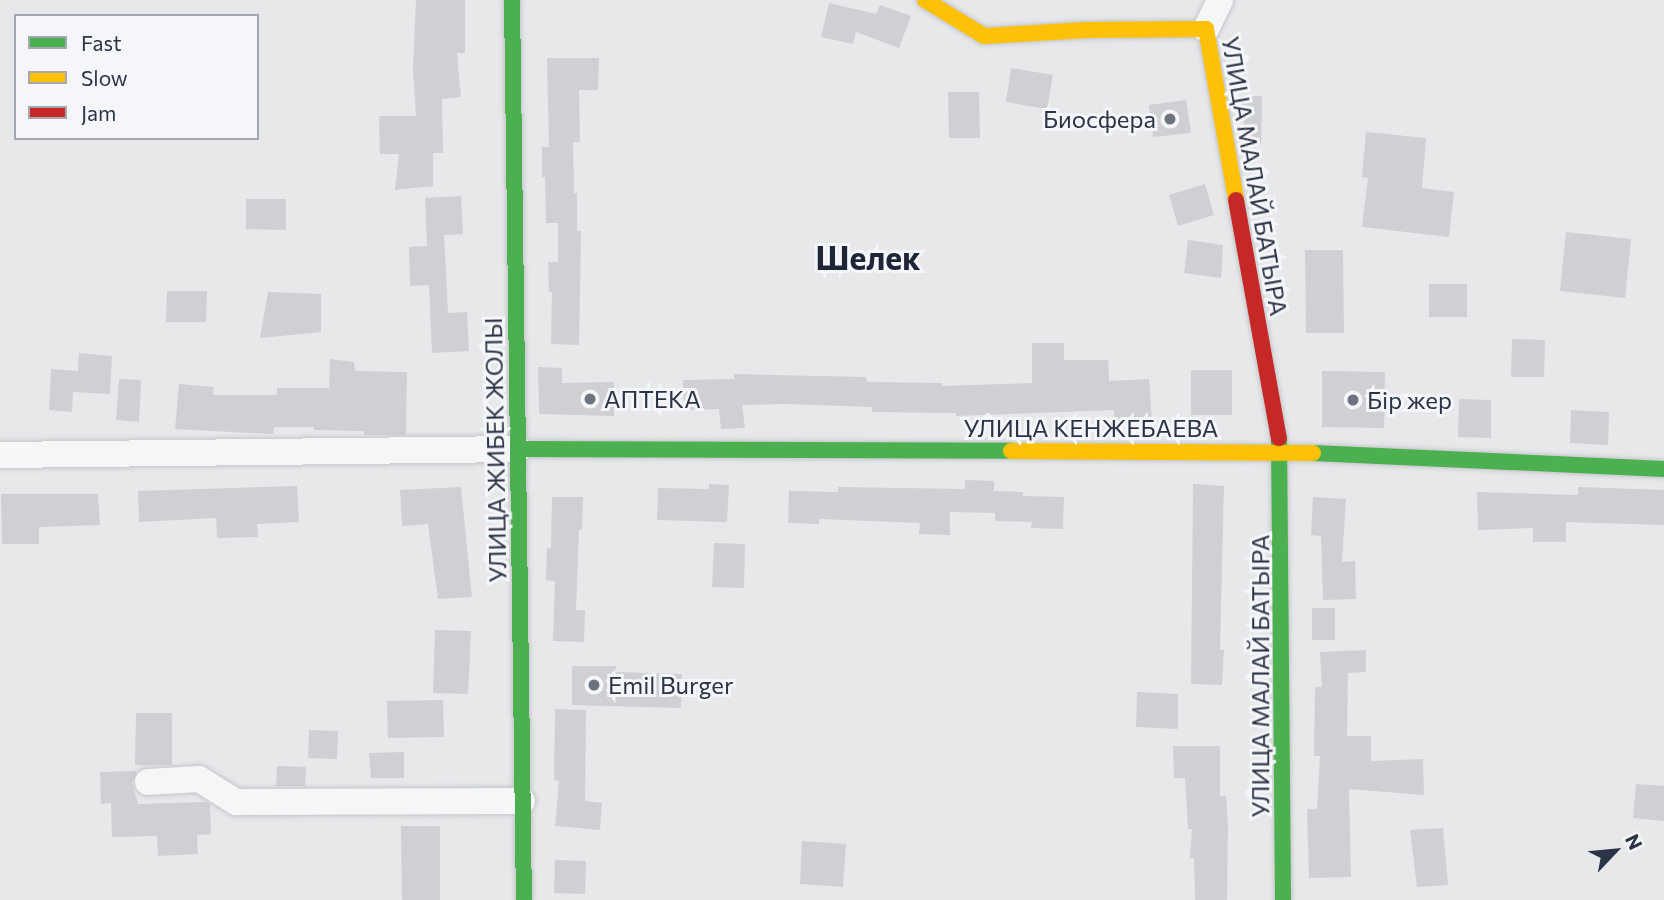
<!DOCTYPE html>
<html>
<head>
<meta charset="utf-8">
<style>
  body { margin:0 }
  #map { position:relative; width:1664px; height:900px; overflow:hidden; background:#e6e8ea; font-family:Commissioner,sans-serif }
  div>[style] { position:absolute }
  .building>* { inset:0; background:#ced0d3 }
  .roads { filter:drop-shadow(0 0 2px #c4c6c8) drop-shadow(0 0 2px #c4c6c8) }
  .street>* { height:26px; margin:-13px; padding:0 13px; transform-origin:13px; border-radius:13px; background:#f5f6f7 }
  .fast>* { height:16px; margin:-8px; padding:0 8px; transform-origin:8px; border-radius:8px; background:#4caf50 }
  .slow>* { height:16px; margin:-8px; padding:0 8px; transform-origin:8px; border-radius:8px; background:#ffc107 }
  .jam>* { height:16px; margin:-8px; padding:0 8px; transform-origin:8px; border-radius:8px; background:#c62828 }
  .dots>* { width:19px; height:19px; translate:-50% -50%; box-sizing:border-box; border:4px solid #f4f6f9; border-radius:50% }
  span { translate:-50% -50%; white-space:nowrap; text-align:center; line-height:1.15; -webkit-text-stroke:6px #f4f6f9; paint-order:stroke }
  .poi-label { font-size:24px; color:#2b3445 }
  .right { translate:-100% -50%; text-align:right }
  .left { translate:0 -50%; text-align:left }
  .street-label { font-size:24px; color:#2b3445 }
  .district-label { font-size:32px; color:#1d2536; font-weight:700 }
  .legend { position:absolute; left:14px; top:14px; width:245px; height:126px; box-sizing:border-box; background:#f4f6f9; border:2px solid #a4a8b1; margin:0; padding:9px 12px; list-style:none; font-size:21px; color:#2b3445 }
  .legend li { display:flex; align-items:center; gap:14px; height:35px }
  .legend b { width:35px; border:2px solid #a4a8b1 }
  .north { position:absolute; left:1580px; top:816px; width:70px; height:70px; -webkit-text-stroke:5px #f4f6f9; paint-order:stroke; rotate:64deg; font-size:19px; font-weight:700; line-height:28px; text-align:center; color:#2b3445 }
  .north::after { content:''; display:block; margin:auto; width:24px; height:32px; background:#2b3445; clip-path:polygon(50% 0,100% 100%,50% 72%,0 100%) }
</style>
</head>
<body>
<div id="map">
  <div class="building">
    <i style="clip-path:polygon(416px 0,465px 0,465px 53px,457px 53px,461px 97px,442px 99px,443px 153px,433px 153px,433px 186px,395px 190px,399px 154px,380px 154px,379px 116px,416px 116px,413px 68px)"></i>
    <i style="clip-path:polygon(829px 3px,876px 14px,880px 5px,911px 16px,899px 48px,856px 32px,853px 44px,821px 37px)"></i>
    <i style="clip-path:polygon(547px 58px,599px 58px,598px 90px,579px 90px,580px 142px,573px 142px,574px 193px,577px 193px,577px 231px,581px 231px,579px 345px,551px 344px,552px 292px,549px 292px,548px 262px,558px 262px,558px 223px,546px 223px,545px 177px,542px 177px,542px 147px,549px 147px)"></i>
    <i style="clip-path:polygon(1011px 68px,1053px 75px,1047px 109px,1006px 102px)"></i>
    <i style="clip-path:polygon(948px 92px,979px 92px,980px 138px,949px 138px)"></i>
    <i style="clip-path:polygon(1239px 96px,1262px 96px,1261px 145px,1248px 145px)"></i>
    <i style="clip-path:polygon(1186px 100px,1191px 133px,1153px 137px,1149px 105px)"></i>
    <i style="clip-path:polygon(1366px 132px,1426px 138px,1422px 188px,1454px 192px,1449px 237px,1362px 227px,1368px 178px,1362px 177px)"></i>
    <i style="clip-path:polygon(1205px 184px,1214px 215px,1178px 226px,1169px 195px)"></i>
    <i style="clip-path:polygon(461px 196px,463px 234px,444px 235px,448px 313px,467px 312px,469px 351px,432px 353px,429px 285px,410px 286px,409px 247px,427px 246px,425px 198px)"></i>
    <i style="clip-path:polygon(246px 199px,286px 199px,286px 230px,246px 229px)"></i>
    <i style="clip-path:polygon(1566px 232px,1631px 239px,1625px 298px,1560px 291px)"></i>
    <i style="clip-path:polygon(1188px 240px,1223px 245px,1221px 278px,1184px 273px)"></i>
    <i style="clip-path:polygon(1305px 250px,1343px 250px,1344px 333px,1306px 333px)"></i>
    <i style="clip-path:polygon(1429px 284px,1467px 284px,1467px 317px,1429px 317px)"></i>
    <i style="clip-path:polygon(167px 291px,207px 291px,206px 322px,166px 322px)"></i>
    <i style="clip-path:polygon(268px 292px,321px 294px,321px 332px,260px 338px)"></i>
    <i style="clip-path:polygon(1512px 339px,1545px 340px,1544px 377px,1511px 377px)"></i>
    <i style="clip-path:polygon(1032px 343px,1064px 343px,1064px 360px,1108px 360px,1109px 381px,1149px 379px,1152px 422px,1114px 424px,1114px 410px,956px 416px,956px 413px,872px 412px,872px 407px,786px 404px,742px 405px,745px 428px,721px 429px,719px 409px,684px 410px,683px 380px,734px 379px,734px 374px,866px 377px,867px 382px,942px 383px,942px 386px,1032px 383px)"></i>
    <i style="clip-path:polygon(79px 353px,112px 356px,110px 394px,73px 392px,72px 412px,49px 410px,51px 369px,78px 371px)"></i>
    <i style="clip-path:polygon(330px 359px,354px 362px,355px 371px,407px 372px,406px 435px,364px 435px,364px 431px,314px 430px,314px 427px,274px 427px,273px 434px,175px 429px,179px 384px,214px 387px,213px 395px,277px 395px,277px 388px,329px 388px)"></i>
    <i style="clip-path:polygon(538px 367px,562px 368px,562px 383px,614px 382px,614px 416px,539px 414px)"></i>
    <i style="clip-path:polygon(1191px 370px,1232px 370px,1232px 415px,1191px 415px)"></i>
    <i style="clip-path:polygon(1322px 371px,1385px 372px,1384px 428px,1322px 427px)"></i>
    <i style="clip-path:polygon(119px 379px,141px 380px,139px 422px,116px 420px)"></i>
    <i style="clip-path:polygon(1459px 399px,1491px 400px,1491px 438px,1458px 437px)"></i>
    <i style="clip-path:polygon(1571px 410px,1609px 412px,1608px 445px,1570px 443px)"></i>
    <i style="clip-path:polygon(965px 480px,994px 481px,994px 491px,1023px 492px,1023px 496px,1064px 497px,1063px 529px,1031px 528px,1032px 522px,995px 521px,995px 513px,950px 512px,950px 535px,919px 534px,920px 523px,819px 519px,819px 524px,788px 523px,789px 491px,838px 492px,838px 487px,965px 489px)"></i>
    <i style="clip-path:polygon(709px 484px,729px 485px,727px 522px,657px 520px,658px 488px,709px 489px)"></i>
    <i style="clip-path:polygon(1193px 484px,1224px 486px,1220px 650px,1224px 650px,1222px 685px,1191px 684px)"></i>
    <i style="clip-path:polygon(297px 486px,299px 522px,257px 524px,258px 537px,217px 538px,216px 518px,139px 522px,138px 491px)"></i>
    <i style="clip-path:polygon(461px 487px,472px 597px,438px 599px,428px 524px,402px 526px,400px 490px)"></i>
    <i style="clip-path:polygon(1578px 487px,1664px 490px,1664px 525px,1566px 522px,1566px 542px,1533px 542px,1533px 528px,1478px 530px,1477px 492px,1578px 495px)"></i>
    <i style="clip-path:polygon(1px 494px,98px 494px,100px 525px,39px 527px,39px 544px,2px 544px)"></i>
    <i style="clip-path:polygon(552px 497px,583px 497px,582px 530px,579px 530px,576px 610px,585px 610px,584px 642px,553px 641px,555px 581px,546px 580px,547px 548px,551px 548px)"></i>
    <i style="clip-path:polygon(1313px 497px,1346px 499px,1342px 562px,1355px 561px,1356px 599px,1323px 600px,1321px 536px,1311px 535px)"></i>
    <i style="clip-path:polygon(714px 543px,745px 544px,744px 588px,712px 587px)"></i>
    <i style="clip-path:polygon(1312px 608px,1335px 608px,1335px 640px,1312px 640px)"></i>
    <i style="clip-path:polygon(435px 630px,471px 631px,468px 694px,433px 693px)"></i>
    <i style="clip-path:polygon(1366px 650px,1366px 672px,1348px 673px,1347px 736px,1371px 736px,1371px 761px,1423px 759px,1424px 795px,1349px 789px,1351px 877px,1309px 878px,1307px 809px,1317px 809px,1320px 756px,1314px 756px,1315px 687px,1322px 687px,1320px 652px)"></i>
    <i style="clip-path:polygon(572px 666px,616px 666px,616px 672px,682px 674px,681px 708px,572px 705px)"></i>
    <i style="clip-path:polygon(1137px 692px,1178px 694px,1178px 729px,1136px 727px)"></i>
    <i style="clip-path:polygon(443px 700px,444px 737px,388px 738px,387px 701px)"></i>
    <i style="clip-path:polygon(555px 709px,586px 710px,585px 801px,602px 803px,600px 830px,555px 826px,559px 781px,554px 780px)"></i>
    <i style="clip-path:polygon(136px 713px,172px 713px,172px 765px,135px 765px)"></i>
    <i style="clip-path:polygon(309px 730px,338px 731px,337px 759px,308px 758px)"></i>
    <i style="clip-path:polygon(1173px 746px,1220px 746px,1220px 796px,1226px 796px,1228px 828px,1227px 900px,1195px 900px,1194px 858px,1190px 858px,1192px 829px,1188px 829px,1185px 778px,1174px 778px)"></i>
    <i style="clip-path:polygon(404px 752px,404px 778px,371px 778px,369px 753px)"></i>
    <i style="clip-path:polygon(277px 766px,306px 767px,305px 786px,276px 786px)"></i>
    <i style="clip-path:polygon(137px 771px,132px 782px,138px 804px,206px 802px,210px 804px,211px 834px,197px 835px,198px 854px,158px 856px,157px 836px,112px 837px,111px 803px,101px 804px,100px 772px)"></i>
    <i style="clip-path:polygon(1636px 784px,1664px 786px,1664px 821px,1633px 818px)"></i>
    <i style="clip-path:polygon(401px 826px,440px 826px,440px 900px,402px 900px)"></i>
    <i style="clip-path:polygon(1443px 828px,1448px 885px,1417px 887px,1410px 830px)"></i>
    <i style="clip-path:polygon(802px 841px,846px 844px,843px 887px,800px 884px)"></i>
    <i style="clip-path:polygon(555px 860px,586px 861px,585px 894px,554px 893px)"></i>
  </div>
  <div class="roads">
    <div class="street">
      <i style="left:1206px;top:29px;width:32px;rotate:-64deg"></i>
      <i style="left:0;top:455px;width:518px;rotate:-0.66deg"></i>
      <i style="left:148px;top:782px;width:51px;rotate:-3.4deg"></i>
      <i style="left:199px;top:779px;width:44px;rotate:31.9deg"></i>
      <i style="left:236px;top:802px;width:286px;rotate:-0.2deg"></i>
    </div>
    <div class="fast">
      <i style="left:512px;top:0;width:900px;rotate:89.24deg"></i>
      <i style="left:1279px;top:438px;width:462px;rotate:89.5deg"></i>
      <i style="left:518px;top:449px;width:493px;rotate:0.2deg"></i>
      <i style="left:1313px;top:453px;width:351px;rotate:2.6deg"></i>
    </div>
    <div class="slow">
      <i style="left:925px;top:0;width:69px;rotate:31.4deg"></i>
      <i style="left:984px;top:36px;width:103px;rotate:-3.3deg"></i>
      <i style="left:1087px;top:30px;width:119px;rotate:-0.5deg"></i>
      <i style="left:1206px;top:29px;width:174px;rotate:80deg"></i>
      <i style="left:1011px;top:451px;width:302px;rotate:0.4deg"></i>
    </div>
    <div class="jam">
      <i style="left:1236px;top:200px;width:242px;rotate:79.8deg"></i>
    </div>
  </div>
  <div class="dots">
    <i style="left:1170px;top:119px;background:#6c737f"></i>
    <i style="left:590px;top:399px;background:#6c737f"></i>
    <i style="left:1353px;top:400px;background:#6c737f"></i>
    <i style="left:594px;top:685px;background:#6c737f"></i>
  </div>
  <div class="poi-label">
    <span class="right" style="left:1156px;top:119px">Биосфера</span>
    <span class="left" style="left:604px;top:399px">АПТЕКА</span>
    <span class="left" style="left:1367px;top:400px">Бір жер</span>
    <span class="left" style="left:608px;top:685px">Emil Burger</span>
  </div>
  <div class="street-label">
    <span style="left:1255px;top:176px;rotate:80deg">УЛИЦА МАЛАЙ БАТЫРА</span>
    <span style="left:1091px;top:428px">УЛИЦА КЕНЖЕБАЕВА</span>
    <span style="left:495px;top:450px;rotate:-91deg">УЛИЦА ЖИБЕК ЖОЛЫ</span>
    <span style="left:1260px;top:676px;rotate:-90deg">УЛИЦА МАЛАЙ БАТЫРА</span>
  </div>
  <div class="district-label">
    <span style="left:868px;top:257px">Шелек</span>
  </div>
  <ul class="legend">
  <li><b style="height:9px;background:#4caf50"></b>Fast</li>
  <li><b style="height:9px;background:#ffc107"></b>Slow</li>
  <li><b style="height:9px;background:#c62828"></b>Jam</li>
  </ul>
  <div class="north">N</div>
</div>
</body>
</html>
